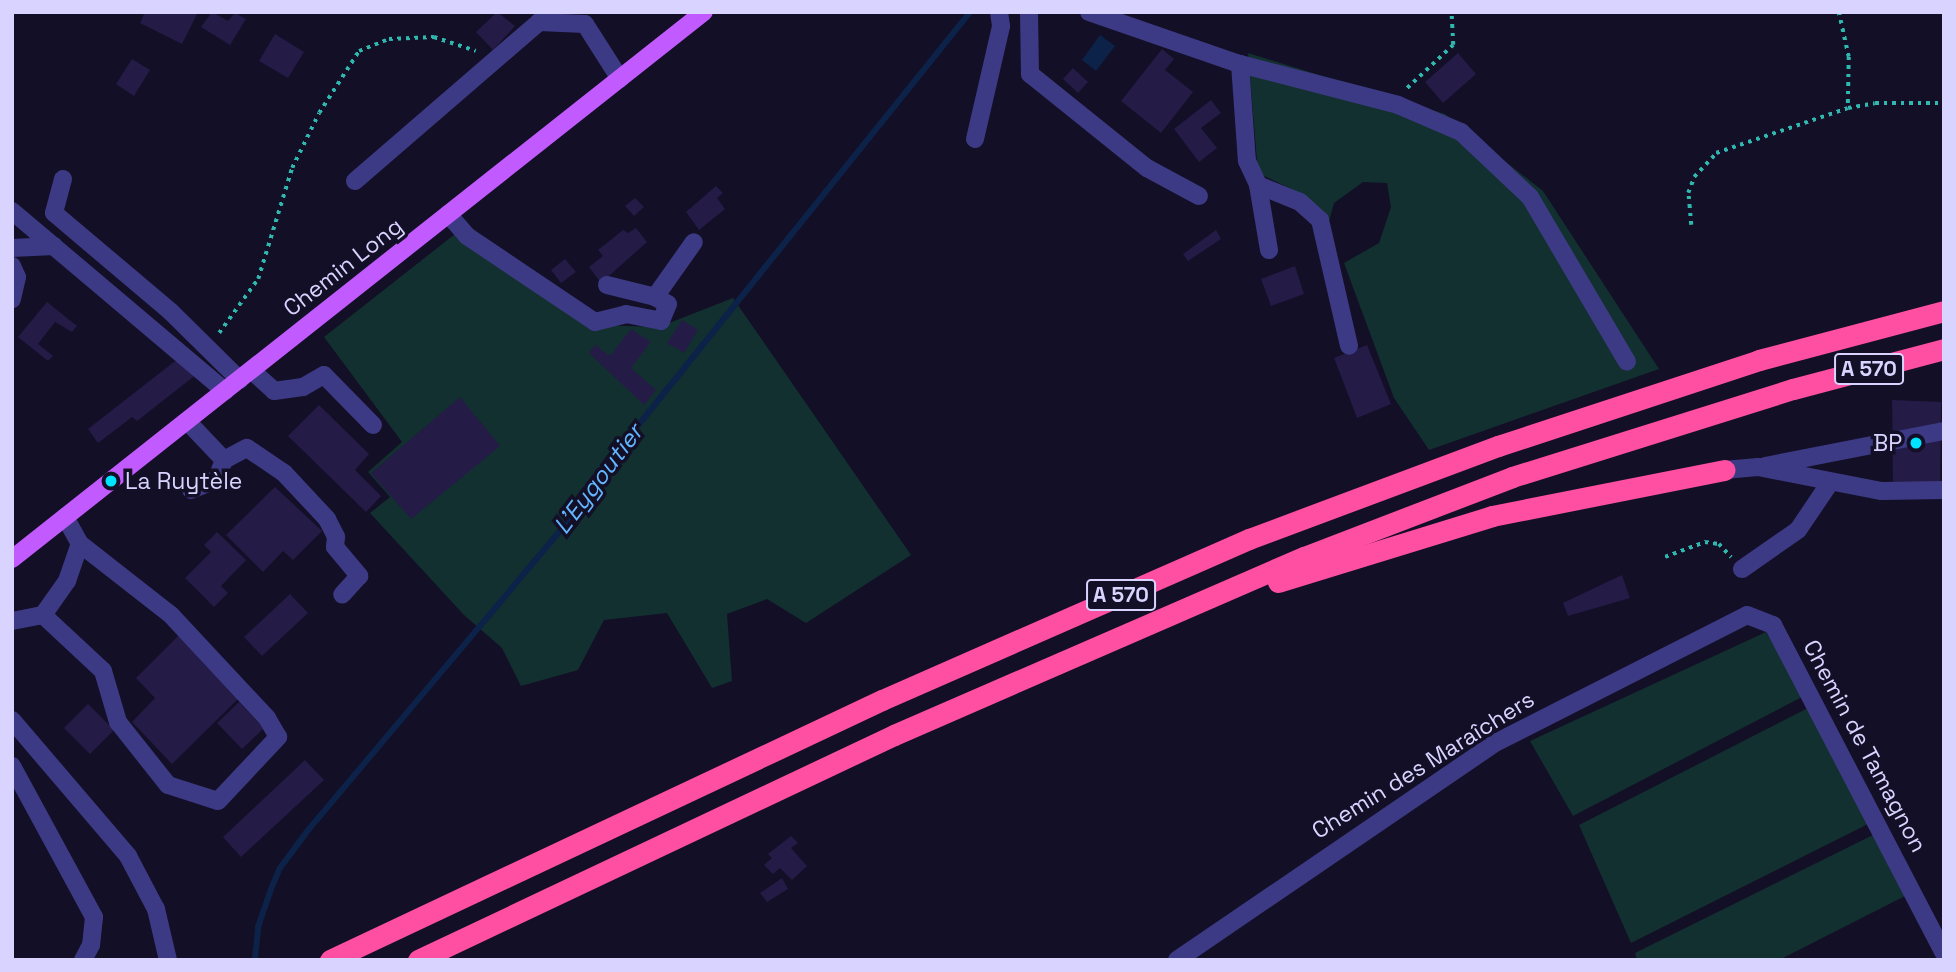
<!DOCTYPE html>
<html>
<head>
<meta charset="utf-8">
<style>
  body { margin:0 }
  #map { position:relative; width:1956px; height:972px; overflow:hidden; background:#130f26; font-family:"Space Grotesk",sans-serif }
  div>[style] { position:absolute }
  .green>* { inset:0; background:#12302f }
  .water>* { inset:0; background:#0c2248 }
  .stream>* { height:6px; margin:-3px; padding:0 3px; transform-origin:3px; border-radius:3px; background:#0c2248 }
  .building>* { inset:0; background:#241b47 }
  .path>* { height:3.5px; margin-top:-1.75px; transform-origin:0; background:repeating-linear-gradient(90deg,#2fb8b0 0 3.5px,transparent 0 8.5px) }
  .minor>* { height:18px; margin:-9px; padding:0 9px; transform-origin:9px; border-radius:9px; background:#3d3a85 }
  .major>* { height:18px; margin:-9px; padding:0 9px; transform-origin:9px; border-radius:9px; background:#c25bff }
  .highway>* { height:21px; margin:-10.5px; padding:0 10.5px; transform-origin:10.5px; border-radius:10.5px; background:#ff4fa3 }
  .dots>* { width:19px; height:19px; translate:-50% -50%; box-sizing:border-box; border:4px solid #130f26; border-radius:50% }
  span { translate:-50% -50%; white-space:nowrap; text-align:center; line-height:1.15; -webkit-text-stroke:7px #130f26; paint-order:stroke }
  .shield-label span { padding:2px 5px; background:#130f26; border:2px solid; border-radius:5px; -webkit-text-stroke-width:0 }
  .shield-label { font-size:21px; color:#d9d4ff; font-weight:700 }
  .street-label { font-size:23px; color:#d9d4ff }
  .poi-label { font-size:23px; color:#d9d4ff }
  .right { translate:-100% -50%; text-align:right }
  .left { translate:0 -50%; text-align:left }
  .water-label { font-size:24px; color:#62b6ff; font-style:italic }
  .frame { position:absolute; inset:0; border:14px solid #d9d4ff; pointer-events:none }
</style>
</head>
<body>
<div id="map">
  <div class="green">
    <i style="clip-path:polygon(1248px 53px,1445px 114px,1543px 191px,1659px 369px,1429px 450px,1394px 398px,1344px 263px,1379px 243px,1391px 207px,1387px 183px,1363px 182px,1334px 203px,1329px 221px,1298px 192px,1258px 173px)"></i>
    <i style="clip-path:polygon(455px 234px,592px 325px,659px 327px,733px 298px,911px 555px,806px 623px,767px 599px,727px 614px,732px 681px,712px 688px,667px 613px,604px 620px,578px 670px,521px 686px,502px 648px,464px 615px,370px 513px,390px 497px,368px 472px,402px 442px,324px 337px)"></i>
    <i style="clip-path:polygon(1766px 632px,1804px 696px,1573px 816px,1530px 741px)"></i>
    <i style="clip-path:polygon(1808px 708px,1868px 824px,1631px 943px,1579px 825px)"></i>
    <i style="clip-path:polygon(1875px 834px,1905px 896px,1779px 960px,1637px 960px,1635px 953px)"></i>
  </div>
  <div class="water">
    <i style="clip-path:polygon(1100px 35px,1115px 46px,1096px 71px,1082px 60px)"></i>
  </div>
  <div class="stream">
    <i style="left:255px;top:958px;width:31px;rotate:-84deg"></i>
    <i style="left:258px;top:927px;width:40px;rotate:-71.1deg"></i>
    <i style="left:271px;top:889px;width:23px;rotate:-67deg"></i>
    <i style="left:280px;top:868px;width:49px;rotate:-53.4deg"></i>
    <i style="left:309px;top:829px;width:424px;rotate:-49.9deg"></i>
    <i style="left:582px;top:505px;width:75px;rotate:-55.9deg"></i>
    <i style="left:624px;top:443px;width:553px;rotate:-51.24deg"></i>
  </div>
  <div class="building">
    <i style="clip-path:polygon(145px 12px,198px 12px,182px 44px,140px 23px)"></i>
    <i style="clip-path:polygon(212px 12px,228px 21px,235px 13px,246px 19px,230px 45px,201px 27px)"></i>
    <i style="clip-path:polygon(497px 12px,515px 26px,493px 50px,476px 32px)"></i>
    <i style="clip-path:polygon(275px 34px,304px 52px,288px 78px,259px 61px)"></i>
    <i style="clip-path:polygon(1162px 49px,1174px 59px,1165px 70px,1193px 92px,1161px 133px,1121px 101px)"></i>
    <i style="clip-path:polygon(1458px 53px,1476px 74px,1443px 103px,1425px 82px)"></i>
    <i style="clip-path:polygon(132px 59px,150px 70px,134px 96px,116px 84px)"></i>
    <i style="clip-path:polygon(1073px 68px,1088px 82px,1078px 93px,1063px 79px)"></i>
    <i style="clip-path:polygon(1211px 100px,1221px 113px,1201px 128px,1217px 148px,1199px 162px,1174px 129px)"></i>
    <i style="clip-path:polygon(716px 186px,723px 193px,717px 198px,725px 209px,699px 230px,686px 212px)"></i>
    <i style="clip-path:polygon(635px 198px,644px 207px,634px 216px,625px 206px)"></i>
    <i style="clip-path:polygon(636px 228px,647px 242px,601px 283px,589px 267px,603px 256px,598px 250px,623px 230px,628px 233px)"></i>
    <i style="clip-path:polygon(1216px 230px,1221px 239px,1188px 261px,1183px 254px)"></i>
    <i style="clip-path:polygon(565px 259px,576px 272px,561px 283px,551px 270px)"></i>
    <i style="clip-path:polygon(1295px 266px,1304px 294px,1271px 306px,1261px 279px)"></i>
    <i style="clip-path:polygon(47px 302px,77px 326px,72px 332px,55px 322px,38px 344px,53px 356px,48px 361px,18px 337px)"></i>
    <i style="clip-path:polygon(682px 320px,698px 330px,684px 353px,667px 343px)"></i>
    <i style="clip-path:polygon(631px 329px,651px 342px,631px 368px,656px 390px,644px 405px,589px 353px,595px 345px,610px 356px)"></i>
    <i style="clip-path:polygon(1367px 345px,1391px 404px,1357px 418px,1334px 358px)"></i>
    <i style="clip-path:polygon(179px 358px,197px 374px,137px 421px,132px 417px,98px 443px,88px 429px)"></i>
    <i style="clip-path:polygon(460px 397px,500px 446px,411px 519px,371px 473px)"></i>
    <i style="clip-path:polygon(1892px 400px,1941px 402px,1940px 485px,1893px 485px)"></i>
    <i style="clip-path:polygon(319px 405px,369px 454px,355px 470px,381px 496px,366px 512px,288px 436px)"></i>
    <i style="clip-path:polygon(275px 487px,322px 531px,293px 560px,283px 551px,263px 572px,226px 535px)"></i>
    <i style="clip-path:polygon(217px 532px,246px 560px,221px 586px,228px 593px,214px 607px,185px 578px,211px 552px,204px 545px)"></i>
    <i style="clip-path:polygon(1622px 575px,1630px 598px,1568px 616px,1563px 603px)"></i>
    <i style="clip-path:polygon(290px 594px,308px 613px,262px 656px,244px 637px)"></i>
    <i style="clip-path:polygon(181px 633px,240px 697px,172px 764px,132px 722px,155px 698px,136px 678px)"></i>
    <i style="clip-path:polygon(239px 702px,264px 728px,242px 749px,217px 723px)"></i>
    <i style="clip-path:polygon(88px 704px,114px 730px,90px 754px,64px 728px)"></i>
    <i style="clip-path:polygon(305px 760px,324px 780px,241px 857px,223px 837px)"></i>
    <i style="clip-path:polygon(791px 836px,798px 843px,791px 848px,807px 866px,792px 880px,780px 868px,773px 874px,764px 865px,772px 858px,768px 854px)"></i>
    <i style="clip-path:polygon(782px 878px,788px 889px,767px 902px,760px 893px)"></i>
  </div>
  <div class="path">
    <i style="left:1839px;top:12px;width:46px;rotate:77.5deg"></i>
    <i style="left:1849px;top:57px;width:51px;rotate:91.1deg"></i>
    <i style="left:1848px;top:108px;width:27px;rotate:-10deg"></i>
    <i style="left:1875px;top:103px;width:69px"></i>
    <i style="left:1407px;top:88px;width:63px;rotate:-43.1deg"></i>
    <i style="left:1453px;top:45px;width:33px;rotate:-93deg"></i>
    <i style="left:1691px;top:225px;width:32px;rotate:-95deg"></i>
    <i style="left:1688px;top:193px;width:17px;rotate:-69deg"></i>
    <i style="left:1694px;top:177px;width:33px;rotate:-47deg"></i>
    <i style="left:1716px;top:153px;width:139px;rotate:-18.8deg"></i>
    <i style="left:219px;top:333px;width:67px;rotate:-54.2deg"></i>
    <i style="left:258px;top:279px;width:116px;rotate:-73deg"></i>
    <i style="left:292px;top:168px;width:61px;rotate:-63.9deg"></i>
    <i style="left:319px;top:113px;width:74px;rotate:-57.2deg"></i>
    <i style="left:359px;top:51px;width:32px;rotate:-22deg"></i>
    <i style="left:389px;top:39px;width:45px;rotate:-2.5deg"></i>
    <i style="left:434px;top:37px;width:44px;rotate:18.4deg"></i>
    <i style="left:1665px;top:557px;width:43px;rotate:-20.6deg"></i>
    <i style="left:1705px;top:542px;width:14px;rotate:8deg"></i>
    <i style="left:1719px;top:544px;width:18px;rotate:47deg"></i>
  </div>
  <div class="minor">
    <i style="left:1029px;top:12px;width:62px;rotate:89.1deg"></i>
    <i style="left:1030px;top:74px;width:150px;rotate:38.8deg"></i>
    <i style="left:1147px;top:168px;width:59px;rotate:28.3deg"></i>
    <i style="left:1089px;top:12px;width:156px;rotate:19.1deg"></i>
    <i style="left:1236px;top:63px;width:167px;rotate:14.5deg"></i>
    <i style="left:1398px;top:105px;width:69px;rotate:23.2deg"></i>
    <i style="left:1461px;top:132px;width:95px;rotate:43.3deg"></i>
    <i style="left:1530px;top:197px;width:191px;rotate:59.5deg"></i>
    <i style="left:1240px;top:64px;width:97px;rotate:85.9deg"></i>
    <i style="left:1247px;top:161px;width:26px;rotate:65deg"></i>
    <i style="left:1258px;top:185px;width:45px;rotate:22deg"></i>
    <i style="left:1300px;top:202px;width:27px;rotate:42deg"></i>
    <i style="left:1320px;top:220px;width:129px;rotate:77deg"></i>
    <i style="left:975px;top:139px;width:116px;rotate:-77deg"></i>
    <i style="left:1001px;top:26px;width:14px;rotate:-98deg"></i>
    <i style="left:63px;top:179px;width:35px;rotate:105deg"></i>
    <i style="left:54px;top:213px;width:152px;rotate:40.2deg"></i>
    <i style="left:170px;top:311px;width:98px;rotate:44.6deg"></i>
    <i style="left:355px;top:181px;width:243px;rotate:-40.8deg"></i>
    <i style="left:539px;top:22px;width:46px;rotate:2.5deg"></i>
    <i style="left:585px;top:24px;width:65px;rotate:57.5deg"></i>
    <i style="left:1258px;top:185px;width:66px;rotate:80.4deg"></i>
    <i style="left:12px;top:211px;width:279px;rotate:40.2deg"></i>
    <i style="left:448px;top:214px;width:29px;rotate:49deg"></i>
    <i style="left:467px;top:236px;width:154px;rotate:33.9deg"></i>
    <i style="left:595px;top:322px;width:32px;rotate:-14deg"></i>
    <i style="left:626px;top:314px;width:36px;rotate:11deg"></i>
    <i style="left:661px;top:321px;width:18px;rotate:-68deg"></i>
    <i style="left:668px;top:304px;width:15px;rotate:-152deg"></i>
    <i style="left:655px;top:297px;width:67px;rotate:-54.7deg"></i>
    <i style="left:12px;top:248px;width:42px;rotate:-2.7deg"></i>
    <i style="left:12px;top:266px;width:12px;rotate:66deg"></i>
    <i style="left:17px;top:277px;width:23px;rotate:103deg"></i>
    <i style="left:607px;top:285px;width:49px;rotate:14deg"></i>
    <i style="left:251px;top:370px;width:31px;rotate:42deg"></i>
    <i style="left:274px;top:391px;width:29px;rotate:-8deg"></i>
    <i style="left:303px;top:387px;width:24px;rotate:-30deg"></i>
    <i style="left:324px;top:375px;width:70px;rotate:45.6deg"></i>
    <i style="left:187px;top:421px;width:54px;rotate:46.5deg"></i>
    <i style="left:224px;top:460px;width:26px;rotate:-28deg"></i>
    <i style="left:247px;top:448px;width:45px;rotate:34deg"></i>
    <i style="left:284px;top:473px;width:63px;rotate:46.9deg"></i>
    <i style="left:327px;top:519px;width:20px;rotate:63deg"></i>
    <i style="left:336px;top:537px;width:10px;rotate:96deg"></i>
    <i style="left:335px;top:547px;width:38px;rotate:50deg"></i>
    <i style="left:359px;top:576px;width:25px;rotate:132deg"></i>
    <i style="left:1765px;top:466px;width:182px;rotate:-11.1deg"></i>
    <i style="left:1724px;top:470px;width:34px;rotate:-5deg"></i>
    <i style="left:1758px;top:467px;width:126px;rotate:11deg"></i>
    <i style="left:1882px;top:491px;width:62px;rotate:-0.9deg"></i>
    <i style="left:191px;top:490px;width:27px;rotate:-22deg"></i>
    <i style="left:216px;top:480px;width:22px;rotate:-68deg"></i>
    <i style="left:1742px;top:569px;width:68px;rotate:-34.9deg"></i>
    <i style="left:1798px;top:530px;width:55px;rotate:-56deg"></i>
    <i style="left:43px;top:615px;width:82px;rotate:43deg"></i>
    <i style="left:103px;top:671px;width:53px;rotate:73.6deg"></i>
    <i style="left:118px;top:722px;width:80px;rotate:51.6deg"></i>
    <i style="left:168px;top:785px;width:52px;rotate:17.7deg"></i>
    <i style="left:218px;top:801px;width:88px;rotate:-46.8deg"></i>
    <i style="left:278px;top:737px;width:22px;rotate:-120deg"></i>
    <i style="left:267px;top:718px;width:141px;rotate:-133deg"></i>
    <i style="left:171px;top:615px;width:115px;rotate:-142deg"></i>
    <i style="left:12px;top:621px;width:32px;rotate:-11deg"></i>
    <i style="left:43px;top:615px;width:42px;rotate:-54.8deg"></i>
    <i style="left:67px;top:581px;width:39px;rotate:-71deg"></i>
    <i style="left:80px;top:544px;width:31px;rotate:-119deg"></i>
    <i style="left:12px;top:720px;width:179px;rotate:49.5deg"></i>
    <i style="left:128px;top:856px;width:60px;rotate:62.2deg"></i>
    <i style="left:156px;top:909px;width:52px;rotate:76.8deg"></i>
    <i style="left:12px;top:766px;width:172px;rotate:61.5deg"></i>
    <i style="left:94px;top:917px;width:28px;rotate:96deg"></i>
    <i style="left:91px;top:945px;width:17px;rotate:118deg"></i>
    <i style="left:1177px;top:960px;width:387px;rotate:-34.3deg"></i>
    <i style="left:1497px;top:742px;width:280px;rotate:-26.9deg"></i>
    <i style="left:1747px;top:615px;width:28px;rotate:21deg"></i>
    <i style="left:1773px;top:625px;width:370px;rotate:62.5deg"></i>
  </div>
  <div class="major">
    <i style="left:12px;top:559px;width:882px;rotate:-38.33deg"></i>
  </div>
  <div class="highway">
    <i style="left:1278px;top:582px;width:224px;rotate:-17.1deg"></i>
    <i style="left:1492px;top:516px;width:237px;rotate:-11.2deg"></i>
    <i style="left:330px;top:960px;width:610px;rotate:-25.22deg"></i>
    <i style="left:882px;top:700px;width:401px;rotate:-23.7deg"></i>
    <i style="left:1249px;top:539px;width:266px;rotate:-20.5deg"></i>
    <i style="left:1498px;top:446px;width:275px;rotate:-18.2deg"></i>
    <i style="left:1759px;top:360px;width:191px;rotate:-14.8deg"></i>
    <i style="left:418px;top:960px;width:526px;rotate:-25.3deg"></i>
    <i style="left:894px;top:735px;width:447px;rotate:-23.5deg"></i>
    <i style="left:1304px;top:557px;width:223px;rotate:-21deg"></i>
    <i style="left:1512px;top:477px;width:294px;rotate:-17.4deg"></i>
    <i style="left:1793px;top:389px;width:156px;rotate:-14.8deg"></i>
  </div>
  <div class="dots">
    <i style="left:1916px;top:443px;background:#00e5ff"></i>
    <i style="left:111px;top:481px;background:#00e5ff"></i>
  </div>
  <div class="shield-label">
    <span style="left:1869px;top:369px">A 570</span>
    <span style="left:1121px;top:595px">A 570</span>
  </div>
  <div class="street-label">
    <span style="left:343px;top:267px;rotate:-38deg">Chemin Long</span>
    <span style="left:1865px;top:746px;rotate:62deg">Chemin de Tamagnon</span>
    <span style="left:1423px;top:765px;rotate:-32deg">Chemin des Maraîchers</span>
  </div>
  <div class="poi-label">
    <span class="right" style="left:1902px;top:443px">BP</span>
    <span class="left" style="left:125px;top:481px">La Ruytèle</span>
  </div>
  <div class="water-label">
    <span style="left:598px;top:479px;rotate:-53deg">L'Eygoutier</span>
  </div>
  <div class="frame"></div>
</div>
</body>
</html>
